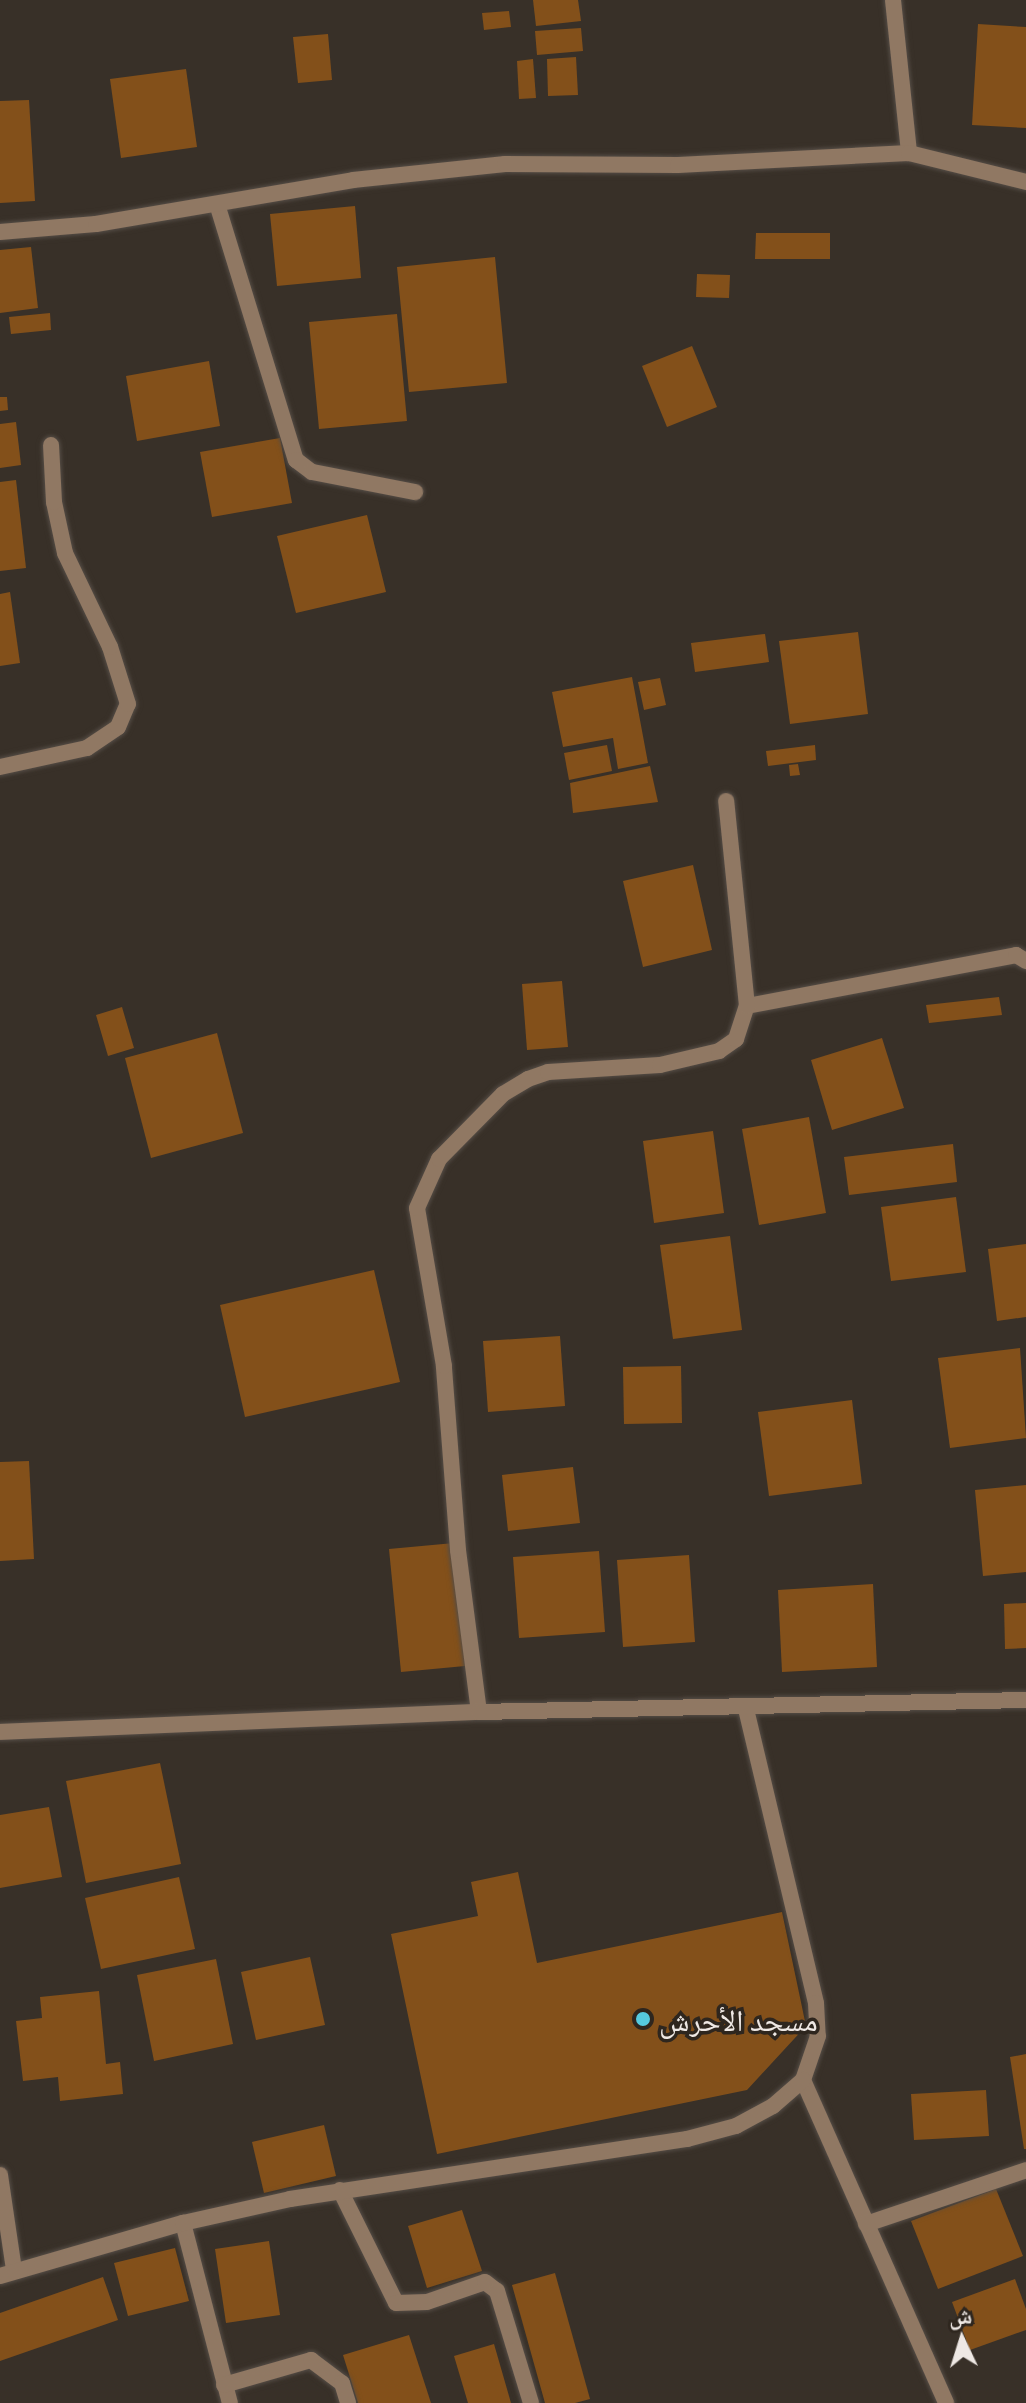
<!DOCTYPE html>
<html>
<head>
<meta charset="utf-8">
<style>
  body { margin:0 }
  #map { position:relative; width:1026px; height:2403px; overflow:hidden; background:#383028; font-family:"Exo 2","Noto Naskh Arabic",sans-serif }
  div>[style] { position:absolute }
  .building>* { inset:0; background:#83501a }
  .roads { filter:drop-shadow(0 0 2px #554d46) drop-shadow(0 0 2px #554d46) }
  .minor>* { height:16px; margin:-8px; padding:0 8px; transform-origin:8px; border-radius:8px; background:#907863 }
  .tertiary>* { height:16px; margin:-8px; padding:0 8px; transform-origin:8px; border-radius:8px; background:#907863 }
  .dots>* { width:22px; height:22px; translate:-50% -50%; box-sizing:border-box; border:4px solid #2e261e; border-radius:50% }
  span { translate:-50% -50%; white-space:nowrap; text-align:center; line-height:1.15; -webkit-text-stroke:7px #2e261e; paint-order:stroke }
  .poi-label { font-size:30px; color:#eee8e4 }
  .left { translate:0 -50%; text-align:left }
  .north { position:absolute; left:922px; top:2299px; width:80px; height:80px; -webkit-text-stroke:6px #2e261e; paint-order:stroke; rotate:356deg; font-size:22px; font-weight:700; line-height:32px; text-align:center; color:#eee8e4 }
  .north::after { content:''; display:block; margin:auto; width:28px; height:36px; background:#eee8e4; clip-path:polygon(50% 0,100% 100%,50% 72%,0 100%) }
</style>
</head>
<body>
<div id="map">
  <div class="building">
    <i style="clip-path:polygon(533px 0,578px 0,581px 21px,536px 26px)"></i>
    <i style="clip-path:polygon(509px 11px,511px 27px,484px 30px,482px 13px)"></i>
    <i style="clip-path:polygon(978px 24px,1026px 27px,1026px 128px,972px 125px)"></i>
    <i style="clip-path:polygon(581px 28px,583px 51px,537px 55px,535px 31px)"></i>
    <i style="clip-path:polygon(328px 34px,332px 80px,298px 83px,293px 37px)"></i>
    <i style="clip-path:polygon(576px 57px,578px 95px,548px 96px,547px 59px)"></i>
    <i style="clip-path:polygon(533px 59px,536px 98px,519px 99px,517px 61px)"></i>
    <i style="clip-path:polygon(186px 69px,197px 147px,121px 158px,110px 79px)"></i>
    <i style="clip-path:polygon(29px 100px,35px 201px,0 203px,0 101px)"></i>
    <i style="clip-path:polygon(355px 206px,361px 278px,277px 286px,270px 214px)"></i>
    <i style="clip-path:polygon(756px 233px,830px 233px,830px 259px,755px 259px)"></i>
    <i style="clip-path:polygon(31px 247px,38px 308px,0 313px,0 250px)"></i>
    <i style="clip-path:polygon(495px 257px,507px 383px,409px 392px,397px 267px)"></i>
    <i style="clip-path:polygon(697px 274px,730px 275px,729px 298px,696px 297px)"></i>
    <i style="clip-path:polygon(50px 313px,51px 330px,11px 334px,9px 317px)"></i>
    <i style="clip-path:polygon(397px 314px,407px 421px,319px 429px,309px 322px)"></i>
    <i style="clip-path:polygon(692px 346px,717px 407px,667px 427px,642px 366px)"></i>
    <i style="clip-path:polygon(209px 361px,220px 426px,137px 441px,126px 376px)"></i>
    <i style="clip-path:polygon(0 397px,7px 397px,8px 410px,0 411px)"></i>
    <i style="clip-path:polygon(16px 422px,21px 465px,0 468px,0 424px)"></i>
    <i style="clip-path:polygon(280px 438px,292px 503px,212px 517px,200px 452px)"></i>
    <i style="clip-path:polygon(16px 480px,26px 568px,0 571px,0 482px)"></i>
    <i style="clip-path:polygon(367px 515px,386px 592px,296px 613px,277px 536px)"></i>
    <i style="clip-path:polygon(10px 592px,20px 663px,0 666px,0 594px)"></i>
    <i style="clip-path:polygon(858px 632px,868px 714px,790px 724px,779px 641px)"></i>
    <i style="clip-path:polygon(765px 634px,769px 662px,695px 672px,691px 643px)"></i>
    <i style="clip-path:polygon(632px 677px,648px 763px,618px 769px,613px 738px,563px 747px,552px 692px)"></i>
    <i style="clip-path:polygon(660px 678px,666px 705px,644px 710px,638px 682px)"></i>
    <i style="clip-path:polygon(607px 745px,612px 771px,569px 780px,564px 753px)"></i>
    <i style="clip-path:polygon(815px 745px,816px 760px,768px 766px,766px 751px)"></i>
    <i style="clip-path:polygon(798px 764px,800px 775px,790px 776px,789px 765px)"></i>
    <i style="clip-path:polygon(650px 766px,658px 802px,573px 813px,570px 783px)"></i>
    <i style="clip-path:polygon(693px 865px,712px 950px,643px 967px,623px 881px)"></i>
    <i style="clip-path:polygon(562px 981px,568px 1047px,527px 1050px,522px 984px)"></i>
    <i style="clip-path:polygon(999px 997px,1002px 1015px,929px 1023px,926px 1005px)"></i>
    <i style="clip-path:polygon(122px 1007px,134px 1048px,108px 1056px,96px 1015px)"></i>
    <i style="clip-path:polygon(217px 1033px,243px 1133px,151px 1158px,125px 1058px)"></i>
    <i style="clip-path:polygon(882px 1038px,904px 1108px,832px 1130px,811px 1060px)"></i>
    <i style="clip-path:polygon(809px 1117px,826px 1213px,759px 1225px,742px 1129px)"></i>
    <i style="clip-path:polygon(713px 1131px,724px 1213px,654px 1223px,643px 1141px)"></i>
    <i style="clip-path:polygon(953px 1144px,957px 1182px,849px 1195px,844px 1157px)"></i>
    <i style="clip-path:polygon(956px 1197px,966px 1272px,891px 1281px,881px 1207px)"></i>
    <i style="clip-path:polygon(730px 1236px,742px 1330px,673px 1339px,660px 1245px)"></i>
    <i style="clip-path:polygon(1026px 1244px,1026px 1317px,997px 1321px,988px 1249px)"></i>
    <i style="clip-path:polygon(374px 1270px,400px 1382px,245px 1417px,220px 1305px)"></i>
    <i style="clip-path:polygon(560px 1336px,565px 1406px,488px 1412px,483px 1341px)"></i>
    <i style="clip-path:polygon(1020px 1348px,1026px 1438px,950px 1448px,938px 1358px)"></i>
    <i style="clip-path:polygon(681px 1366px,682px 1423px,624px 1424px,623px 1367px)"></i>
    <i style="clip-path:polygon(852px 1400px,862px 1484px,769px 1496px,758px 1412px)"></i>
    <i style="clip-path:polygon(29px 1461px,34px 1559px,0 1561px,0 1462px)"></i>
    <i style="clip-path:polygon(573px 1467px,580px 1523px,508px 1531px,502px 1475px)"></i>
    <i style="clip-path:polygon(1026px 1485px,1026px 1572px,983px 1576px,975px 1490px)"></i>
    <i style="clip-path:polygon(454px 1543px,465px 1666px,401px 1672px,389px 1549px)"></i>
    <i style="clip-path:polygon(599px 1551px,605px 1632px,519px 1638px,513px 1557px)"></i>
    <i style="clip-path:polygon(689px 1555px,695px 1642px,623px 1647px,617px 1560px)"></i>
    <i style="clip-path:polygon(873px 1584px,877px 1667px,782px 1672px,778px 1590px)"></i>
    <i style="clip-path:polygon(1026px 1603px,1026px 1648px,1005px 1649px,1004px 1604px)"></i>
    <i style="clip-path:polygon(160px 1763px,181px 1864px,86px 1883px,66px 1781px)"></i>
    <i style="clip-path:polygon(49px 1807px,62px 1877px,0 1888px,0 1815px)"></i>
    <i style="clip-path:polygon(518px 1872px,537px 1963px,782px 1912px,806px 2026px,747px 2090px,437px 2154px,391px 1934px,478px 1916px,471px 1882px)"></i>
    <i style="clip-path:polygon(179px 1877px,195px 1949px,101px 1969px,85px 1898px)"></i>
    <i style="clip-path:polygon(310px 1957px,325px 2025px,256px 2040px,241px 1972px)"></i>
    <i style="clip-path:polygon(216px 1959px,233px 2044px,154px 2061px,137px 1975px)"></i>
    <i style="clip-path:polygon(99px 1991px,106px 2064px,120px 2062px,123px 2094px,60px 2101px,58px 2077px,23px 2081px,16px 2021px,42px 2018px,40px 1997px)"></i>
    <i style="clip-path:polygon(1026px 2054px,1026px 2149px,1024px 2149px,1010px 2057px)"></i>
    <i style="clip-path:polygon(986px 2090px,989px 2136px,914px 2140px,911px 2094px)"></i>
    <i style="clip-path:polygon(324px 2125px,336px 2176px,264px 2193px,252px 2142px)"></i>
    <i style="clip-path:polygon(996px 2189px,1023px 2256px,938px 2289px,911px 2221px)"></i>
    <i style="clip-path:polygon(462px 2210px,482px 2271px,427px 2288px,408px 2226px)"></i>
    <i style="clip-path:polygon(269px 2241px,280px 2315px,226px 2323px,215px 2249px)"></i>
    <i style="clip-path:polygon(175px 2248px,189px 2301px,128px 2316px,114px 2263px)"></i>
    <i style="clip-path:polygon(555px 2273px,590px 2399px,575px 2403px,545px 2403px,512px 2285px)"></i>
    <i style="clip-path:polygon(103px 2277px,118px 2320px,0 2361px,0 2313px)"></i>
    <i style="clip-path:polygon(1015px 2279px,1026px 2309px,1026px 2330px,970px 2350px,952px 2302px)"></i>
    <i style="clip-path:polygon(409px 2335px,431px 2403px,358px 2403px,343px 2355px)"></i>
    <i style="clip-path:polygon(494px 2344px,511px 2403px,468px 2403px,454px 2356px)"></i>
  </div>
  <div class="roads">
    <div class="minor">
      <i style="left:893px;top:0;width:154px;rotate:84deg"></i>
      <i style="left:217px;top:204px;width:268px;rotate:72.9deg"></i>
      <i style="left:296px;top:460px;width:20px;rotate:37deg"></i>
      <i style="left:312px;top:472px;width:105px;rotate:11deg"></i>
      <i style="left:0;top:232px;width:96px;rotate:-4.8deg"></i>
      <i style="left:96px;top:224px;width:261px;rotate:-9.7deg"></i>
      <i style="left:353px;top:180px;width:153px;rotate:-6deg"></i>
      <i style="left:505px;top:164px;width:173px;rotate:0.3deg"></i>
      <i style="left:678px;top:165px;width:231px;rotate:-3deg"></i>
      <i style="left:909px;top:153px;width:121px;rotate:13.9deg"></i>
      <i style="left:0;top:767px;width:89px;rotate:-12.3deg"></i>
      <i style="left:87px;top:748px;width:37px;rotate:-34deg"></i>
      <i style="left:118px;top:727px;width:25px;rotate:-67deg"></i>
      <i style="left:128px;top:704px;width:60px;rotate:-107.5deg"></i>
      <i style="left:110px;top:647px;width:104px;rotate:-115.6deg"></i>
      <i style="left:65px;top:553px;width:52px;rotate:-102.2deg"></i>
      <i style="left:54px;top:502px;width:57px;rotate:-93deg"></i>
      <i style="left:747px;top:1006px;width:274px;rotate:-10.7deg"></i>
      <i style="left:1016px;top:955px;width:12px;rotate:31deg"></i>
      <i style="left:746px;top:1709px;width:302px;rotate:76.6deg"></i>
      <i style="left:816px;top:2003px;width:33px;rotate:87deg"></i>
      <i style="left:818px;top:2036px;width:46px;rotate:108.8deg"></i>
      <i style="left:803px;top:2080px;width:353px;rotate:66.1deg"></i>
      <i style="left:479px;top:1712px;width:163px;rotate:-97.4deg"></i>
      <i style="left:458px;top:1550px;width:185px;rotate:-94.4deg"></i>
      <i style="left:444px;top:1366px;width:160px;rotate:-99.7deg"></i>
      <i style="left:417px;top:1208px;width:54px;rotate:-65.8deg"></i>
      <i style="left:439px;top:1159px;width:91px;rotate:-45.4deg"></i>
      <i style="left:503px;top:1094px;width:29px;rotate:-31deg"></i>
      <i style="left:528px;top:1079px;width:21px;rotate:-19deg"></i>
      <i style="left:548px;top:1072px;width:112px;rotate:-3.6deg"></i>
      <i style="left:660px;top:1065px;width:61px;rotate:-13.3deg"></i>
      <i style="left:719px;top:1051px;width:21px;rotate:-35deg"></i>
      <i style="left:736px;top:1039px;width:35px;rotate:-72deg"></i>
      <i style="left:747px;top:1006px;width:206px;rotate:-95.8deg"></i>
      <i style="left:0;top:2175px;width:96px;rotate:81.6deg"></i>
      <i style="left:340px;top:2190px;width:126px;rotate:63.6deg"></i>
      <i style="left:396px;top:2303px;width:31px;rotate:-2deg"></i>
      <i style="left:427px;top:2302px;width:61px;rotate:-19deg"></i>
      <i style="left:485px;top:2282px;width:15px;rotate:37deg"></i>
      <i style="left:497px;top:2291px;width:117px;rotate:73.1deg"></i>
      <i style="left:183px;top:2223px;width:186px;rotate:75.4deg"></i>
      <i style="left:866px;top:2224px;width:169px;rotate:-18.6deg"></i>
      <i style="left:0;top:2276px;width:191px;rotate:-16.2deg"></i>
      <i style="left:183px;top:2223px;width:110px;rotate:-12.6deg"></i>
      <i style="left:290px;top:2199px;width:402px;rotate:-8.6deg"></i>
      <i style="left:687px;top:2139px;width:51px;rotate:-14.9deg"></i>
      <i style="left:736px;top:2126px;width:42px;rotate:-28.4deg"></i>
      <i style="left:773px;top:2106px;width:40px;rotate:-41deg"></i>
      <i style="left:224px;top:2385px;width:91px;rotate:-16deg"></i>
      <i style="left:311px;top:2360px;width:39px;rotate:37deg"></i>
      <i style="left:342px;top:2383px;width:21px;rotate:73deg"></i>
    </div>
    <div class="tertiary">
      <i style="left:0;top:1732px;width:479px;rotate:-2.4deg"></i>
      <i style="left:479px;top:1712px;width:547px;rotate:-1.26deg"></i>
    </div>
  </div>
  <div class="dots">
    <i style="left:643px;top:2019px;background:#55cadf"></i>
  </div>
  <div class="poi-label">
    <span class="left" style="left:659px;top:2019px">مسجد الأحرش</span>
  </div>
  <div class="north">ش</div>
</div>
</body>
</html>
